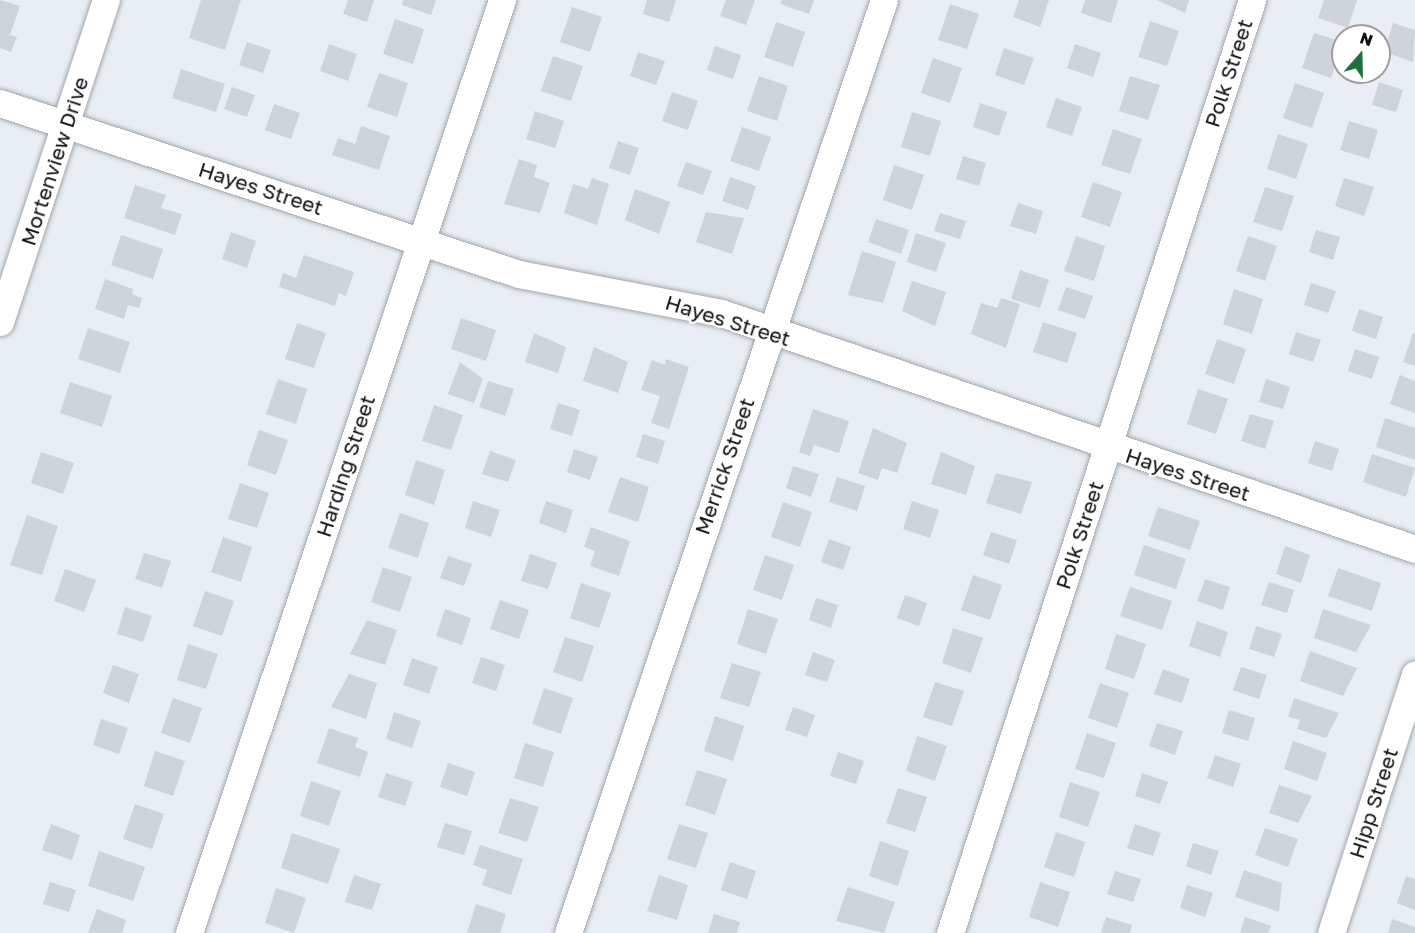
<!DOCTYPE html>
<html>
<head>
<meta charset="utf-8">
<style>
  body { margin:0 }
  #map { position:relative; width:1415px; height:933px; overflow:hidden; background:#e8eef4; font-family:"Golos Text",sans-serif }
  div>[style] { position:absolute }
  .building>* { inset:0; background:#ced4da }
  .roads { filter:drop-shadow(0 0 2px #a1a7ac) drop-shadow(0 0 2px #a1a7ac) }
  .minor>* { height:27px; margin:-13.5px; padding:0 13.5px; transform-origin:13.5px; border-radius:13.5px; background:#fff }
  span { translate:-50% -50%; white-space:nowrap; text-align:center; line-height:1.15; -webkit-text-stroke:4.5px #fff; paint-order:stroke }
  .street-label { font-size:21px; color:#0e1012 }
  .north { position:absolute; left:1331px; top:24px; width:60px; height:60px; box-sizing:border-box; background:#fff; border:2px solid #9f9fa0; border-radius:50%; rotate:20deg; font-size:16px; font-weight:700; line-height:24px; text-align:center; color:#0e1012 }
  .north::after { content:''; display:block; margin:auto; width:21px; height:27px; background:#1f6f3f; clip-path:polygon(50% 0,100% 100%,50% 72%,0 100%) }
</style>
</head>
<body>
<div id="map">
  <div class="building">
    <i style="clip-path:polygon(0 0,20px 6px,10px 35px,17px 37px,11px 52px,0 48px)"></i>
    <i style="clip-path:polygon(201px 0,241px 0,225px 50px,189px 38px)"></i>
    <i style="clip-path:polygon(348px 0,374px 0,367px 22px,343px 14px)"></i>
    <i style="clip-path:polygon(403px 0,436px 0,431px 15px,402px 5px)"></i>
    <i style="clip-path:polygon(647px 0,676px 0,669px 22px,643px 14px)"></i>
    <i style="clip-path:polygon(726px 0,755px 0,746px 25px,720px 16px)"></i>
    <i style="clip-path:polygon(782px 0,814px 0,809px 14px,780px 4px)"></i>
    <i style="clip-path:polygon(1019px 0,1049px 0,1040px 27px,1013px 17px)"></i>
    <i style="clip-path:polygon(1085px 0,1118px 0,1111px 23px,1081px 13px)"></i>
    <i style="clip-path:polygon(1157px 0,1189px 0,1185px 13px)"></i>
    <i style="clip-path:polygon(1324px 0,1357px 0,1348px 28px,1318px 18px)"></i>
    <i style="clip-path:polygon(950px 4px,979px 14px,967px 49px,938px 40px)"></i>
    <i style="clip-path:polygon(572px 7px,602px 17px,590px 52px,560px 42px)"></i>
    <i style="clip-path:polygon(395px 19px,424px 29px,413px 64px,383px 54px)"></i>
    <i style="clip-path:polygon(1150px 21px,1179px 31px,1167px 66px,1138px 57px)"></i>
    <i style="clip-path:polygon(776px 22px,805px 32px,793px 67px,764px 57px)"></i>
    <i style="clip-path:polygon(1393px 23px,1415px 30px,1413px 62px,1384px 52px)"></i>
    <i style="clip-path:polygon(1314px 33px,1343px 42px,1331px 78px,1302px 68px)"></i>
    <i style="clip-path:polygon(247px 42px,271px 50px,263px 73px,239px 65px)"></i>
    <i style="clip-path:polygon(329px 44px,357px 54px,348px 81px,320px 71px)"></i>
    <i style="clip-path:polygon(1075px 44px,1101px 53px,1093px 77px,1067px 68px)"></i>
    <i style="clip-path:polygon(715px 46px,741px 55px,733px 79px,707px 70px)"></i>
    <i style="clip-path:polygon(1004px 48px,1034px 58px,1024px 85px,995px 75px)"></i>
    <i style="clip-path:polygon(638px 52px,665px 61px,656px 85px,630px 76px)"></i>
    <i style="clip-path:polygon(553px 56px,583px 66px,571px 101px,541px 91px)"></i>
    <i style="clip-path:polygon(933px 58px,962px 68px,950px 103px,921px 93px)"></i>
    <i style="clip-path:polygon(181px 69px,225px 84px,216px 112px,172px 98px)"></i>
    <i style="clip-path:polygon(379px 73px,408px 83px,397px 117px,367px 107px)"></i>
    <i style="clip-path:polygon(759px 76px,788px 86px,777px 121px,747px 111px)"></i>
    <i style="clip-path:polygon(1130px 76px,1160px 85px,1148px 120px,1119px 111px)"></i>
    <i style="clip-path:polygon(1379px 82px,1403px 90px,1396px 112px,1372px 105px)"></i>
    <i style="clip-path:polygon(1295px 83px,1324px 93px,1312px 128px,1283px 118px)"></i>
    <i style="clip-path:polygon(232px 87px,255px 95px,247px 117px,224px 109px)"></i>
    <i style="clip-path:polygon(672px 92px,698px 101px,688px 130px,662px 121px)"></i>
    <i style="clip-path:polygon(1056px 98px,1082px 107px,1072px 136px,1046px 127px)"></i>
    <i style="clip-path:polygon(980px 103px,1007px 112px,999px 136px,973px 127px)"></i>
    <i style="clip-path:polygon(274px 104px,300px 113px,291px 139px,265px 130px)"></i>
    <i style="clip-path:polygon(535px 111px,564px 121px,555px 148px,526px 139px)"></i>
    <i style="clip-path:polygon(912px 112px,941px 121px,930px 156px,901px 147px)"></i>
    <i style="clip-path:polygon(1349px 121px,1378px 130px,1369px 159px,1340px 150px)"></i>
    <i style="clip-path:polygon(361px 126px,390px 136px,379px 170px,332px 155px,338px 138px,355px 144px)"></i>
    <i style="clip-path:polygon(742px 127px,771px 137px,759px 171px,730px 161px)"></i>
    <i style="clip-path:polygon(1113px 129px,1142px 139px,1130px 174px,1101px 165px)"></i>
    <i style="clip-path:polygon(1278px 134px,1308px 144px,1296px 179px,1267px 169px)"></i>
    <i style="clip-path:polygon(618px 141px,639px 148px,630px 175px,609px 168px)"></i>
    <i style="clip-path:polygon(963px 156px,986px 163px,979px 186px,956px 179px)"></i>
    <i style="clip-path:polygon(519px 159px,537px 165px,534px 177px,550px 183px,540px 213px,504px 204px)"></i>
    <i style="clip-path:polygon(686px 162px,712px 171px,703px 195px,677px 186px)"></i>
    <i style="clip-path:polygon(894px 165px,924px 175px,912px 210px,883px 200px)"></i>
    <i style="clip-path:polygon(730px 177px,756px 186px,748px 210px,722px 201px)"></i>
    <i style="clip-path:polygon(592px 178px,609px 184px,597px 225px,564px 213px,573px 184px,588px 189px)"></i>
    <i style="clip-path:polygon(1344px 178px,1374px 187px,1364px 216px,1335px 206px)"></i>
    <i style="clip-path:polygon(1093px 182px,1122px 192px,1110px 227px,1081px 217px)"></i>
    <i style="clip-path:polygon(135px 185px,166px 195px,161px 208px,182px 214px,175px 235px,124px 218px)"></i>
    <i style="clip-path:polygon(1265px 187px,1294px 196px,1282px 231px,1253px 222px)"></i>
    <i style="clip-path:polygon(635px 189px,670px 202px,659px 234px,625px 220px)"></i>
    <i style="clip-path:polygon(1018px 203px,1043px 211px,1036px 234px,1010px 226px)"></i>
    <i style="clip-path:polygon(706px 212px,744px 218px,732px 254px,696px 242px)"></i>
    <i style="clip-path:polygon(940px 213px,966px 221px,960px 239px,934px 231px)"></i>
    <i style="clip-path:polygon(876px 219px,909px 230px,901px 254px,868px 242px)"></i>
    <i style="clip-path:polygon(1316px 230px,1340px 237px,1333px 260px,1309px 252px)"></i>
    <i style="clip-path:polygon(231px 232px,256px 241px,247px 268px,222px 259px)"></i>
    <i style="clip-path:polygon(916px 233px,946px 243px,936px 272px,907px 262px)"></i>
    <i style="clip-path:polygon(121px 235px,163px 249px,153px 279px,111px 265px)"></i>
    <i style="clip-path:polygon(1076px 236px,1105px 246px,1094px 281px,1064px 271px)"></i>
    <i style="clip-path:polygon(1248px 236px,1277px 246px,1265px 281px,1236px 271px)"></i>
    <i style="clip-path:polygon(862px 251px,896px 262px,883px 303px,848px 295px)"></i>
    <i style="clip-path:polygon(304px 255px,354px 272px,346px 296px,339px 293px,335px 306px,279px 287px,283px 273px,296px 278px)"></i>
    <i style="clip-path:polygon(1020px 270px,1049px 280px,1040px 308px,1011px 299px)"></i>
    <i style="clip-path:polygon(105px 279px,133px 289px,132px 294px,142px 298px,139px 308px,128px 305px,124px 319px,95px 309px)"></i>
    <i style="clip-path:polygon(912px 281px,946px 292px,935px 326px,902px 311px)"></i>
    <i style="clip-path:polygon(1311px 283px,1336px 291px,1328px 313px,1304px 305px)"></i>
    <i style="clip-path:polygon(1066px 287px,1093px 296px,1085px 319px,1058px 310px)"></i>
    <i style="clip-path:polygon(1234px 289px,1263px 299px,1252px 334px,1223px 324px)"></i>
    <i style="clip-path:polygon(1001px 298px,1020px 304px,1006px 348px,971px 334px,981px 303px,997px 308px)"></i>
    <i style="clip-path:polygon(1359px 309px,1383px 317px,1376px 339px,1352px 331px)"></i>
    <i style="clip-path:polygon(461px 318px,496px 330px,486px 361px,451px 349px)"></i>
    <i style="clip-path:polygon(1043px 322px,1077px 333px,1067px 363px,1033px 352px)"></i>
    <i style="clip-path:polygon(297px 323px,326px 333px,314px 368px,285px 359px)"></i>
    <i style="clip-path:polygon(88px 328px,130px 342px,120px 373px,78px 359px)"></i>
    <i style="clip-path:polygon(1296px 332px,1321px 340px,1313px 362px,1289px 354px)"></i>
    <i style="clip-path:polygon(534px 333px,566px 347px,558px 373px,525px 362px)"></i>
    <i style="clip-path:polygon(1413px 333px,1415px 334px,1415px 366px,1403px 362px)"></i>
    <i style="clip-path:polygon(1217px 339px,1246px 349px,1234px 384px,1205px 374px)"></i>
    <i style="clip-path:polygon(594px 347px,628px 362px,618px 393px,583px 381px)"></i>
    <i style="clip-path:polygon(1355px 349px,1379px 357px,1372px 379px,1348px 371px)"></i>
    <i style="clip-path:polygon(666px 359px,689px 367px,669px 429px,651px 423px,660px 396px,641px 390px,652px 360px,665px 365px)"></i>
    <i style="clip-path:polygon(460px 362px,483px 379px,474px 403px,448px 394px)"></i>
    <i style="clip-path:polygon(1400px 375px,1415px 381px,1415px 413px,1390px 404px)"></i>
    <i style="clip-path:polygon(278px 379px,307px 389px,296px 424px,266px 414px)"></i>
    <i style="clip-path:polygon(1266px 379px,1290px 387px,1283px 409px,1259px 402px)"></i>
    <i style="clip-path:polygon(488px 381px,514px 389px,505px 416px,479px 407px)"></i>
    <i style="clip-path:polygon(70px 382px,112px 396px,102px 427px,60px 413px)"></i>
    <i style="clip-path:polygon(1198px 389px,1228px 399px,1216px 434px,1187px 424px)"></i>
    <i style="clip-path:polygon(558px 403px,580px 410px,572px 436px,550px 429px)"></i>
    <i style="clip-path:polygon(434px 405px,463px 415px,451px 450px,422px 441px)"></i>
    <i style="clip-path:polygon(813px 409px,849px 421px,839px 453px,814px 445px,810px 456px,799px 452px)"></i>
    <i style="clip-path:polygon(1250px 414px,1274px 421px,1265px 449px,1241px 441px)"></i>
    <i style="clip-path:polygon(1385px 418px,1415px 428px,1415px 460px,1376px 447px)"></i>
    <i style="clip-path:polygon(873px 428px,907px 443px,897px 473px,882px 468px,878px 480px,858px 473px)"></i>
    <i style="clip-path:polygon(259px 430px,288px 440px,276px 475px,247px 465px)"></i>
    <i style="clip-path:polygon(643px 434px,665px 441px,658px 464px,636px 457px)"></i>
    <i style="clip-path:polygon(1315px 441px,1339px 449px,1332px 471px,1308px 463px)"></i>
    <i style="clip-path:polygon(574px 449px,598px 457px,590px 480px,567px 472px)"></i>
    <i style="clip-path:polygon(490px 451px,516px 460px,508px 482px,482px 474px)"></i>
    <i style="clip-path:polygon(41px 452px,74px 463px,63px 494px,31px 483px)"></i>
    <i style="clip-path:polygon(941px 452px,975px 466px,966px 495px,931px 484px)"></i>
    <i style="clip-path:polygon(1372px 454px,1415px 468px,1406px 497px,1363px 482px)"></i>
    <i style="clip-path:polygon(416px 460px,445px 470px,434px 505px,405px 495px)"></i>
    <i style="clip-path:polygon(793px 466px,819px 474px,811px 497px,786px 488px)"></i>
    <i style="clip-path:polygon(996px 473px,1032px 482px,1021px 514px,986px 503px)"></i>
    <i style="clip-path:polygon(620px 477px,649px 487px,638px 522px,608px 512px)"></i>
    <i style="clip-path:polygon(837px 477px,865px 486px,857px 511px,829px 502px)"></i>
    <i style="clip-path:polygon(240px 483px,269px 493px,257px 528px,228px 519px)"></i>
    <i style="clip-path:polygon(473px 501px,500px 510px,491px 537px,465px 528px)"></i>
    <i style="clip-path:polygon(546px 501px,573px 510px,566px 533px,539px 523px)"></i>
    <i style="clip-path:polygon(912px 501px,939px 510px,930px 538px,903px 529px)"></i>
    <i style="clip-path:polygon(783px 502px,812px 512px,800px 547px,771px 537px)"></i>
    <i style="clip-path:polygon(1158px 507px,1200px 521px,1190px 550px,1148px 536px)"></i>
    <i style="clip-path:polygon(400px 513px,429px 523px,418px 558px,388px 548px)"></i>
    <i style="clip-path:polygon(27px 515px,58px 526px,42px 575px,10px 565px)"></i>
    <i style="clip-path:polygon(591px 527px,630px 541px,619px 576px,590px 566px,595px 551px,584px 547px)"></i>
    <i style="clip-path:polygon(991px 532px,1017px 540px,1009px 564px,983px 555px)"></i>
    <i style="clip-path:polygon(223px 537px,252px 547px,241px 582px,211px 572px)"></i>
    <i style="clip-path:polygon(829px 539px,851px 547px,843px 570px,821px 562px)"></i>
    <i style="clip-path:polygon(1144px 545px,1186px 559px,1176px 589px,1134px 575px)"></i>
    <i style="clip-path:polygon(1285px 546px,1310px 555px,1301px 583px,1276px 574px)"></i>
    <i style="clip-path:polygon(144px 553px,171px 561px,162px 588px,135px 579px)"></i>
    <i style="clip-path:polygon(530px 554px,557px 563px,548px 589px,521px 581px)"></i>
    <i style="clip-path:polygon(765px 555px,794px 565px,782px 600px,753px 590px)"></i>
    <i style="clip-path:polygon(448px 556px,472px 564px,464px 586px,440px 578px)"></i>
    <i style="clip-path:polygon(383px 567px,412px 577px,400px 612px,371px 602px)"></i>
    <i style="clip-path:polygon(1338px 568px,1381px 583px,1372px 611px,1328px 596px)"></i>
    <i style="clip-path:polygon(65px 569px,96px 580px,84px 612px,54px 601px)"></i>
    <i style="clip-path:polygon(973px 575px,1002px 585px,990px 620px,961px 610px)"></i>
    <i style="clip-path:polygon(1205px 579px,1230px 587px,1223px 610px,1197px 601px)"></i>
    <i style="clip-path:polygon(1269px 582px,1294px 590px,1287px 613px,1261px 605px)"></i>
    <i style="clip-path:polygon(581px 583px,611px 593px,599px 628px,570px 618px)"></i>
    <i style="clip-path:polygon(1130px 587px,1172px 601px,1162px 630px,1120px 616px)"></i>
    <i style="clip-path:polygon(205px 591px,234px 601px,222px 636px,193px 626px)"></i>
    <i style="clip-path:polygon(905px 595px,927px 603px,919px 626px,897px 618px)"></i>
    <i style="clip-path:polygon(816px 598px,838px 605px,831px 628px,809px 620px)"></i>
    <i style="clip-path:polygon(500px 600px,529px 610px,519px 639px,490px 629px)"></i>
    <i style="clip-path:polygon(125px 607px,152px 616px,143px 642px,117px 634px)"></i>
    <i style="clip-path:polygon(445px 609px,471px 618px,462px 645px,436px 636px)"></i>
    <i style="clip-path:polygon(748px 609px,778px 619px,766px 654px,737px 644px)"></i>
    <i style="clip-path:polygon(1323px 609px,1371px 625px,1356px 652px,1314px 638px)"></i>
    <i style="clip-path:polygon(367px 620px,397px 630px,385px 665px,350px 654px)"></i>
    <i style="clip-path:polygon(1197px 621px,1228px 632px,1220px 657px,1189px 646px)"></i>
    <i style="clip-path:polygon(1256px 626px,1282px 634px,1274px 657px,1249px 649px)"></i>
    <i style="clip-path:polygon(953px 628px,983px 638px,971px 673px,942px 663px)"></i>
    <i style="clip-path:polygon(1116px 634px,1146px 644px,1134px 679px,1105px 669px)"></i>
    <i style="clip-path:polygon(565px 637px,594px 646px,582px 682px,553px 672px)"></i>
    <i style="clip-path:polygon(188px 644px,218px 654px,206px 689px,177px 680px)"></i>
    <i style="clip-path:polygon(1310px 651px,1357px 668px,1343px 696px,1300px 681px)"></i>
    <i style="clip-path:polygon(813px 652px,835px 660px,827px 682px,805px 675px)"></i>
    <i style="clip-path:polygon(481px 657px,505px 665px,496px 691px,472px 683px)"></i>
    <i style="clip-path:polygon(412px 658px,438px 667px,429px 694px,403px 685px)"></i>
    <i style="clip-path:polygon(732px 663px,761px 672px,749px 707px,720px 698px)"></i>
    <i style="clip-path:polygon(113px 665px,139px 674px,129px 703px,103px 693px)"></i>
    <i style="clip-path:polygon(1241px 667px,1267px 675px,1259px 699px,1233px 690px)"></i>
    <i style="clip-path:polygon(1163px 669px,1190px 679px,1182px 703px,1154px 694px)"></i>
    <i style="clip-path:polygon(349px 674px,377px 683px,366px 719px,331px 707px)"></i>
    <i style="clip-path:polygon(935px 682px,964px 691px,952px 726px,923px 717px)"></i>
    <i style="clip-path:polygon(1100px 683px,1129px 693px,1117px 728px,1088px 718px)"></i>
    <i style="clip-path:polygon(544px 688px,573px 698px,561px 734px,532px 724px)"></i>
    <i style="clip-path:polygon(173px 698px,202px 708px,190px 743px,161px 733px)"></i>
    <i style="clip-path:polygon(1294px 698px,1339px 713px,1326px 738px,1297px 729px,1300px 720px,1288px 717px)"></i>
    <i style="clip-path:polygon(793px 707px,815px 715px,807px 737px,785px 730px)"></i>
    <i style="clip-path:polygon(1229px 710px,1255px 718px,1248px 741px,1222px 733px)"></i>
    <i style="clip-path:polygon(394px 712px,421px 721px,412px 748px,386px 739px)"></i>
    <i style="clip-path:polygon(715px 716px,744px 726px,733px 761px,704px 751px)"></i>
    <i style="clip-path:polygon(101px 719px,128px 728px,119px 754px,93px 745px)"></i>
    <i style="clip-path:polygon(1157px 723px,1183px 731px,1175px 755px,1149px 746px)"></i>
    <i style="clip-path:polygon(329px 728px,358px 738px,355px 747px,368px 752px,360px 777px,317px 763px)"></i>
    <i style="clip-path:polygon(1087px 733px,1116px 743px,1104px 778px,1075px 769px)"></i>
    <i style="clip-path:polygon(917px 736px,947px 746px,935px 781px,906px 771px)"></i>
    <i style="clip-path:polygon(1293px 741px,1327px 753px,1317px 781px,1284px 769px)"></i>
    <i style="clip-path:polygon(525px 743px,554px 752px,543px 787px,514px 778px)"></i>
    <i style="clip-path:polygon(155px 751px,185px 761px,173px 796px,144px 786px)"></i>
    <i style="clip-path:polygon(838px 752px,864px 761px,856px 784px,830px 776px)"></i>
    <i style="clip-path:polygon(1215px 755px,1241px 764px,1233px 787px,1207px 778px)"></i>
    <i style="clip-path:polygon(448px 763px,475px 772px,467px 796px,440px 787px)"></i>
    <i style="clip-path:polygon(697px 770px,727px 779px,715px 815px,685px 805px)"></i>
    <i style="clip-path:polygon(386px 773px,413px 782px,405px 806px,378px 797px)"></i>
    <i style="clip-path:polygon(1142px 773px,1168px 782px,1160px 804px,1135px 796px)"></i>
    <i style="clip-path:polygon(311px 781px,341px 791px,329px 826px,300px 816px)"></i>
    <i style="clip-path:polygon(1070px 782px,1100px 792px,1088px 827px,1059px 817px)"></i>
    <i style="clip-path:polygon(1279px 785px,1312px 796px,1298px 823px,1269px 813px)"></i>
    <i style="clip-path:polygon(898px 788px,927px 797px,915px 832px,886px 823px)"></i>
    <i style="clip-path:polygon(510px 798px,539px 807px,527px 842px,498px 833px)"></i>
    <i style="clip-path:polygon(135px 804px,164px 814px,152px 849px,123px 839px)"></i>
    <i style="clip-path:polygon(445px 823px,472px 831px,464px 855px,437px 847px)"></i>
    <i style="clip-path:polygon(51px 824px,80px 835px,72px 860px,42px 850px)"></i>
    <i style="clip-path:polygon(679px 824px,708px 833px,696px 868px,667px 859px)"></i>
    <i style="clip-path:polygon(1135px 824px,1161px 833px,1153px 856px,1127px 848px)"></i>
    <i style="clip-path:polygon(1265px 828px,1298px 839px,1288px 867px,1255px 855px)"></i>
    <i style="clip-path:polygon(1056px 832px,1085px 842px,1074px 877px,1044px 867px)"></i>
    <i style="clip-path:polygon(292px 833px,340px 849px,328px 884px,281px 868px)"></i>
    <i style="clip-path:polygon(880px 841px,909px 851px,898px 886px,869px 876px)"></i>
    <i style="clip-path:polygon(1193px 843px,1219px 851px,1211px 875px,1186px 866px)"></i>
    <i style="clip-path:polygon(480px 845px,523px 859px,511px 895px,482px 885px,487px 870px,473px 865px)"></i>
    <i style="clip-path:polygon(99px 851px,145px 867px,133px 901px,88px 886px)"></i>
    <i style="clip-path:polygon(730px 862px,756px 871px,747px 899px,721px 890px)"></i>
    <i style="clip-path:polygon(1244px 870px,1282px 883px,1279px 912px,1235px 897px)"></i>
    <i style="clip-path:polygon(1115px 871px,1141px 879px,1133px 902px,1107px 894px)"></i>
    <i style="clip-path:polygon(354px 875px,381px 884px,372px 910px,345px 902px)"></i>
    <i style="clip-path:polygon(659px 875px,688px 885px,677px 920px,647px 911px)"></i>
    <i style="clip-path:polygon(1406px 876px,1415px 879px,1415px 910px,1397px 903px)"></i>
    <i style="clip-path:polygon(50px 882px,76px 890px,69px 912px,43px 904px)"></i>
    <i style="clip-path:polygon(1040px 882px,1070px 892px,1058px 927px,1029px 917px)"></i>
    <i style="clip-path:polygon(1187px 885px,1213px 893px,1205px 917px,1180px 908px)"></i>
    <i style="clip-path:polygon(848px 887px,895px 902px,884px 933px,836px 921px)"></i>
    <i style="clip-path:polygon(276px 888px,306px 898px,294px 933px,265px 923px)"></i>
    <i style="clip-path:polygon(476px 904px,506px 914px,500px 933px,467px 933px)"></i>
    <i style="clip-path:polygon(97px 909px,126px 920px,122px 933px,88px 933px)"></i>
    <i style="clip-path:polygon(714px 914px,740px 922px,737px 933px,708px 933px)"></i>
    <i style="clip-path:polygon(1106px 917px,1132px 925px,1130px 933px,1101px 933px)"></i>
    <i style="clip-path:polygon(1245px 917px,1271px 926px,1268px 933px,1240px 933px)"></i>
    <i style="clip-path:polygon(1392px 919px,1415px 927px,1415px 933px,1388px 933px)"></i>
  </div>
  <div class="roads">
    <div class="minor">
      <i style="left:0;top:103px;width:546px;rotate:18.24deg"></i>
      <i style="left:519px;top:274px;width:206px;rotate:10.9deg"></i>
      <i style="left:721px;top:313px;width:733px;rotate:18.78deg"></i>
      <i style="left:0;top:322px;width:339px;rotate:-71.8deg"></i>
      <i style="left:189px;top:933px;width:984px;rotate:-71.45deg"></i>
      <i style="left:568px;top:933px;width:985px;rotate:-71.29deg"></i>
      <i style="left:950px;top:933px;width:981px;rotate:-72.06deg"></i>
      <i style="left:1331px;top:933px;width:272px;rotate:-72deg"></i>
    </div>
  </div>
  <div class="street-label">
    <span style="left:1228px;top:73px;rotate:-72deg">Polk Street</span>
    <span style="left:54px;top:161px;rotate:-72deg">Mortenview Drive</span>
    <span style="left:261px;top:188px;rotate:18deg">Hayes Street</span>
    <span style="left:728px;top:320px;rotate:17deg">Hayes Street</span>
    <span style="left:345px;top:466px;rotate:-72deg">Harding Street</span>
    <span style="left:724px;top:466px;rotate:-71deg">Merrick Street</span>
    <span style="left:1188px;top:474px;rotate:18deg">Hayes Street</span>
    <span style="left:1079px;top:535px;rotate:-72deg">Polk Street</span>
    <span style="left:1373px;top:803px;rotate:-72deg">Hipp Street</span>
  </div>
  <div class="north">N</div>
</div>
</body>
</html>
